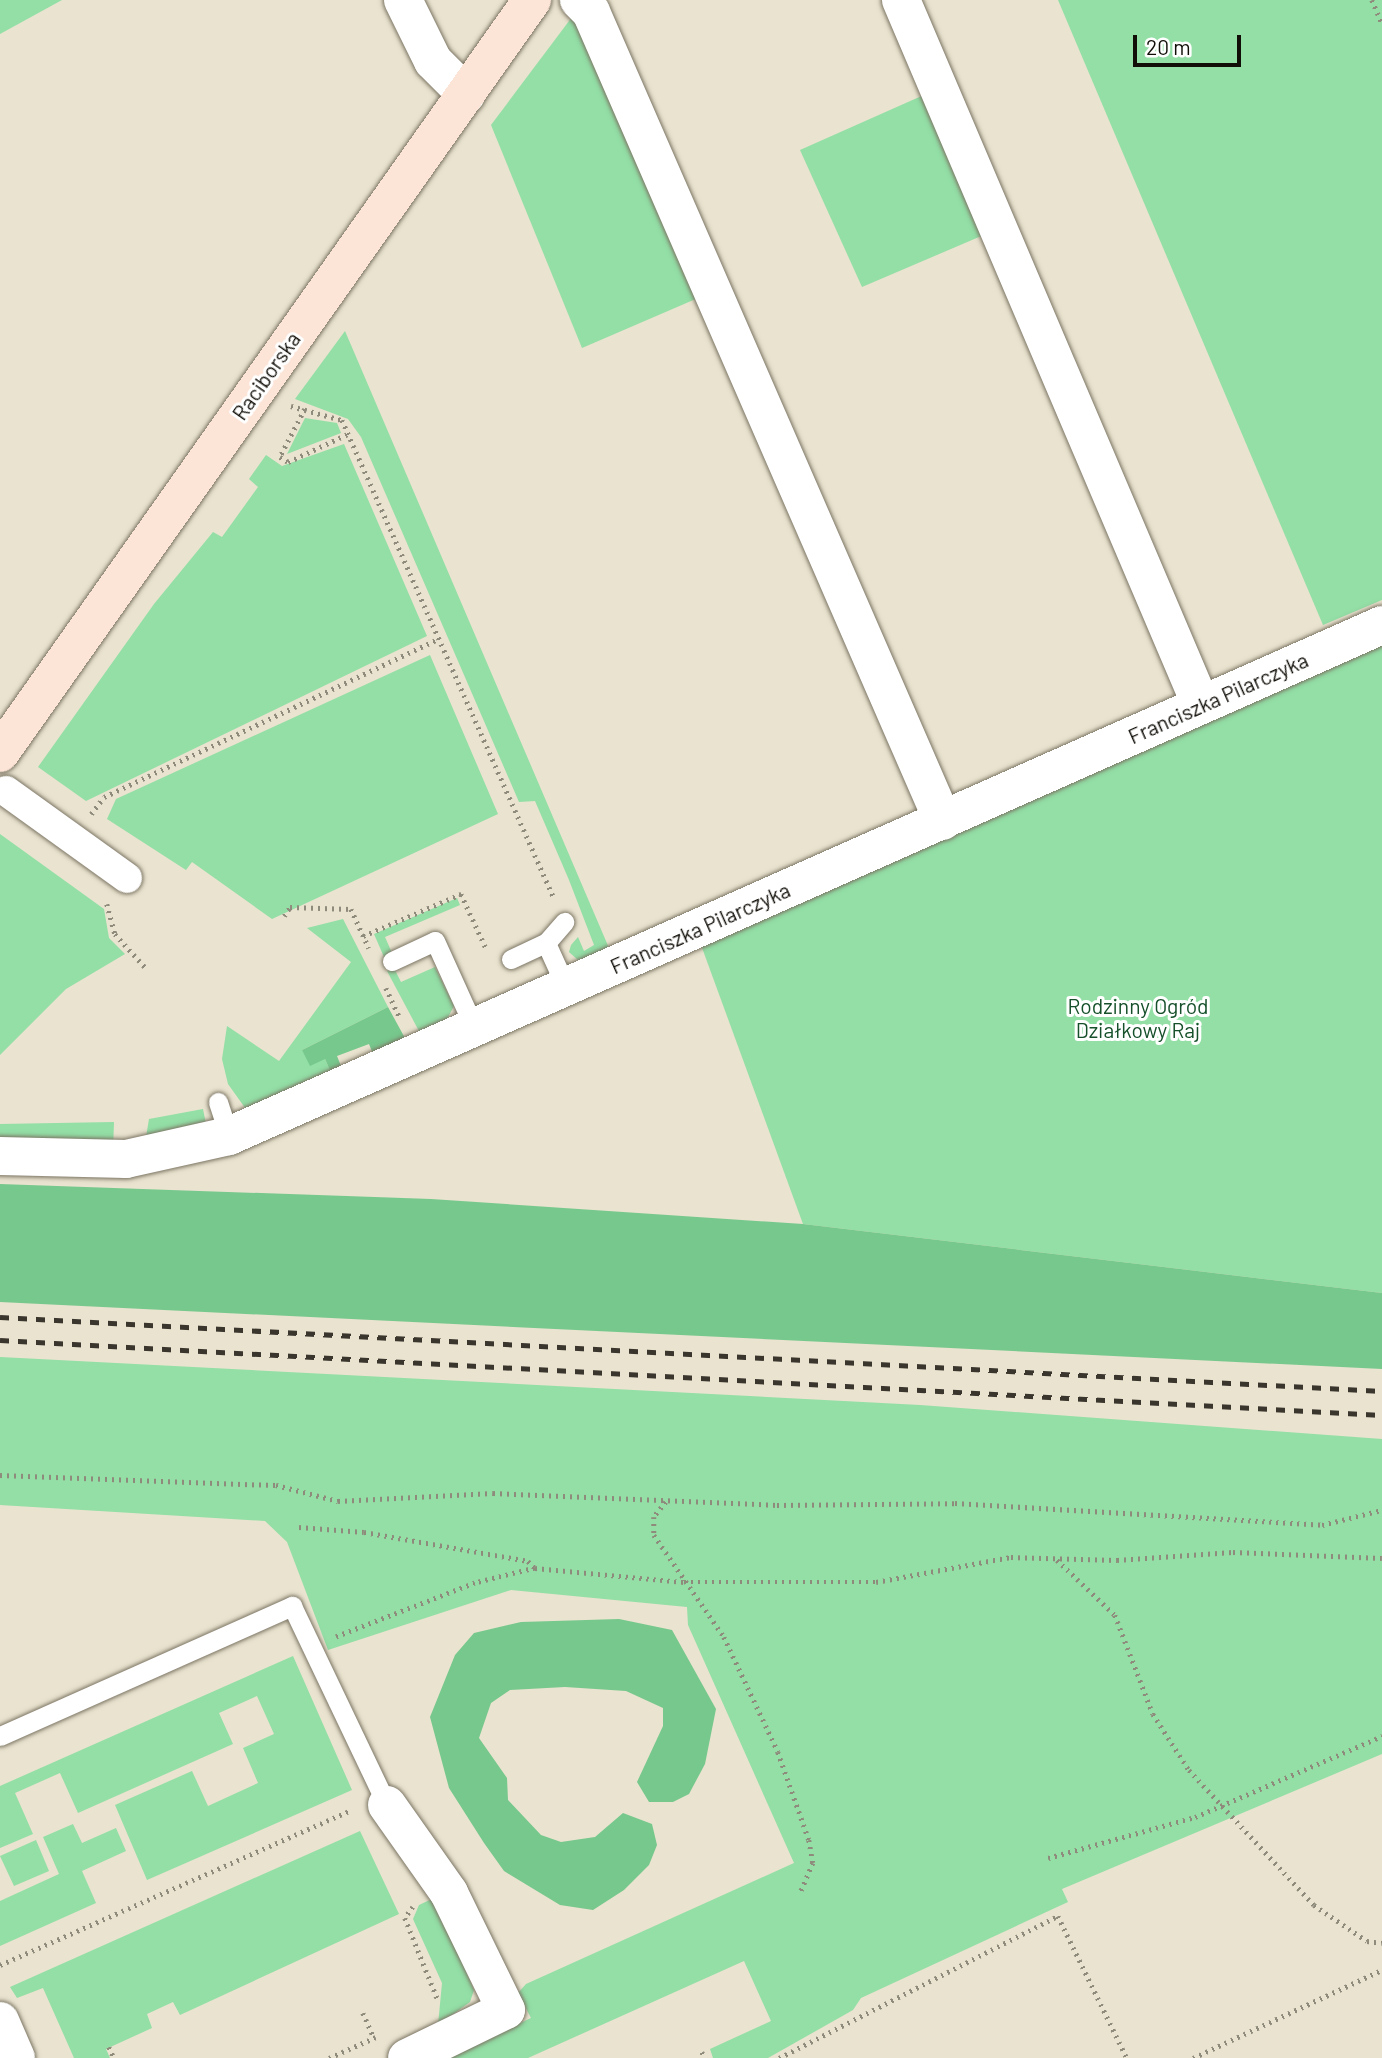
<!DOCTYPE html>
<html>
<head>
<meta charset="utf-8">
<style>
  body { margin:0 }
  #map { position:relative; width:1382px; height:2058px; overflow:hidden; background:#e9e3cf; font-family:Barlow,sans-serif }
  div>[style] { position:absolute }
  .green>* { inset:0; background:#93dfa6 }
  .forest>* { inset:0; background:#77c88d }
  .path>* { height:4.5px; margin-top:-2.25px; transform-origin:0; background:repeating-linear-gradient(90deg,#8f8b7c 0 2px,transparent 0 7px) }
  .roads { filter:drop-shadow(0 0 2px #7c7564) drop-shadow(0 0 2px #7c7564) }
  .service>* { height:19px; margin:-9.5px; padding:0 9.5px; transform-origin:9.5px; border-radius:9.5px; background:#fff }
  .pedestrian>* { height:30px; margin:-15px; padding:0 15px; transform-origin:15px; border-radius:15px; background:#fff }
  .minor>* { height:38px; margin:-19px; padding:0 19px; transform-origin:19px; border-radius:19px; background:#fff }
  .secondary>* { height:38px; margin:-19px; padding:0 19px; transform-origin:19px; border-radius:19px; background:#fce4d7 }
  .rail>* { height:5px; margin-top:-2.5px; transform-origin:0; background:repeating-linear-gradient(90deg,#3a362e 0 9px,transparent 0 18px) }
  span { translate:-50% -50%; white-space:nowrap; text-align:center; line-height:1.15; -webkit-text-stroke:6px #fff; paint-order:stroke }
  .street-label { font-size:21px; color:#110e08 }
  .park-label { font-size:21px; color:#15502a }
  .scale { position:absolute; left:1133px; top:35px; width:108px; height:32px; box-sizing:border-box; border:4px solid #110e08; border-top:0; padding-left:9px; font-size:21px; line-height:24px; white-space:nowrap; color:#110e08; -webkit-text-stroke:5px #fff; paint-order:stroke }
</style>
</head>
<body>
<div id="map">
  <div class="green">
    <i style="clip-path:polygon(0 0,62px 0,0 34px)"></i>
    <i style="clip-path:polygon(1058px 0,1382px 0,1382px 600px,1323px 625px)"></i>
    <i style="clip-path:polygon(575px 13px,705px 295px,582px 348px,491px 125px)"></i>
    <i style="clip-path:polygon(926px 94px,986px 234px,862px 287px,800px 150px)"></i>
    <i style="clip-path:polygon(345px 331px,609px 948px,579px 961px,569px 952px,571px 945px,578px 937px,584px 951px,594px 945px,569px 880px,535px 801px,519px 802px,361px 437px,348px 419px,295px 399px)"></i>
    <i style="clip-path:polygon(305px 418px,337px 423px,341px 433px,287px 454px)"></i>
    <i style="clip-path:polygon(344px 444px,427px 636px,86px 801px,38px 767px,154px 604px,213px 532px,222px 537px,258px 487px,249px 479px,266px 455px,282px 466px)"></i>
    <i style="clip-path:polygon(1382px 644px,1382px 1293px,803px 1224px,701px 945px)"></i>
    <i style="clip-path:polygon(430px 655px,498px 814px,272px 919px,192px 862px,186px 870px,107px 819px,116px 799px)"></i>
    <i style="clip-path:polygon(0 834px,104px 909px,109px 938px,125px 954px,66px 989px,0 1055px)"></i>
    <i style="clip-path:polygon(457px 898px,460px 905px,385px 937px,392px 953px,384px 957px,374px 934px)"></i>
    <i style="clip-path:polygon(343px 919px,388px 1007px,302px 1050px,325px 1059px,332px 1075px,248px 1112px,228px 1084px,222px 1059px,227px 1026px,279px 1061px,351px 962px,307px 928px)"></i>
    <i style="clip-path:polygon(435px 967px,454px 1006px,446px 1021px,420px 1033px,387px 971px,394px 968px,401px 982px)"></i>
    <i style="clip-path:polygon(203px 1109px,207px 1129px,144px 1149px,149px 1119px)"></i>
    <i style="clip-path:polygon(114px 1122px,113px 1151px,0 1149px,0 1124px)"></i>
    <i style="clip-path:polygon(0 1357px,920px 1405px,1382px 1439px,1382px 1754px,1062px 1889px,1068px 1902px,861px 1998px,853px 2010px,768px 2058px,713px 2058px,710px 2049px,771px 2021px,744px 1961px,528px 2058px,445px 2058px,531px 2018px,518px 1993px,526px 1984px,794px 1863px,688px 1625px,687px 1607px,511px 1590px,328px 1650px,287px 1542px,265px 1521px,0 1505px)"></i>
    <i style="clip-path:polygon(293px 1656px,352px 1790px,147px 1880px,115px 1805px,192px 1771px,208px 1806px,258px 1783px,243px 1748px,274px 1734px,257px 1696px,219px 1713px,233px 1744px,78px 1813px,60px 1773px,15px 1793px,33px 1834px,0 1848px,0 1786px)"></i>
    <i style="clip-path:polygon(73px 1824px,82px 1843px,116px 1828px,126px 1851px,82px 1871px,96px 1903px,0 1946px,0 1901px,59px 1874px,43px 1837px)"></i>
    <i style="clip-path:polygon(360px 1831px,399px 1914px,180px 2015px,173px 2002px,147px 2014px,152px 2028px,106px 2049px,110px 2058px,74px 2058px,43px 1988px,17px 1998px,10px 1987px)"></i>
    <i style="clip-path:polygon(36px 1840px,49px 1871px,14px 1886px,0 1856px)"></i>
    <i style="clip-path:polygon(434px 1898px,474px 1990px,470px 2002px,438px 2025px,442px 1983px,413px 1919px,419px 1905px)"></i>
  </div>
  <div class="forest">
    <i style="clip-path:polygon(388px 1007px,406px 1040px,375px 1059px,369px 1044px,337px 1056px,343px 1071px,332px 1075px,325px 1059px,310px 1066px,302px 1050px)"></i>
    <i style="clip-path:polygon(0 1184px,431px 1199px,803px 1224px,1382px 1293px,1382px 1369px,0 1302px)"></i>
    <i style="clip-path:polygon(619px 1619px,672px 1630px,716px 1709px,705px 1764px,689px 1794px,673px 1802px,649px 1802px,637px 1782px,663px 1726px,663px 1708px,626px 1691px,565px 1687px,510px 1690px,491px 1703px,479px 1738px,507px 1778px,508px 1800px,541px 1835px,561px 1842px,595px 1837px,623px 1813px,652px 1824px,657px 1845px,649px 1865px,624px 1890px,593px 1910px,560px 1905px,504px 1871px,484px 1843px,449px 1788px,430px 1717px,455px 1655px,474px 1633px,521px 1622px)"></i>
  </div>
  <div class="path">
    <i style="left:1372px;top:0;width:25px;rotate:67deg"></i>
    <i style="left:291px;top:406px;width:53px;rotate:15.4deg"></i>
    <i style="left:342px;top:420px;width:523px;rotate:66.08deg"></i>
    <i style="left:305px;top:409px;width:54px;rotate:117.5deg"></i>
    <i style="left:280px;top:457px;width:9px;rotate:32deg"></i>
    <i style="left:288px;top:462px;width:66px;rotate:-25deg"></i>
    <i style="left:91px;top:814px;width:21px;rotate:-53deg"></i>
    <i style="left:104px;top:797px;width:369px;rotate:-25.3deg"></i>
    <i style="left:107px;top:904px;width:31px;rotate:75deg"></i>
    <i style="left:115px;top:934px;width:45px;rotate:47.7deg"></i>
    <i style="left:284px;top:916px;width:11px;rotate:-56deg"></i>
    <i style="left:290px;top:907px;width:61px;rotate:1.9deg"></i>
    <i style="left:351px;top:909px;width:43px;rotate:65.2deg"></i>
    <i style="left:363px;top:936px;width:107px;rotate:-23.2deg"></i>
    <i style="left:461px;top:894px;width:60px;rotate:65.2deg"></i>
    <i style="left:386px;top:988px;width:33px;rotate:65deg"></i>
    <i style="left:0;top:1475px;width:276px;rotate:2.1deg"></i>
    <i style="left:276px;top:1485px;width:64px;rotate:14.5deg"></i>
    <i style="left:338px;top:1501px;width:155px;rotate:-3deg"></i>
    <i style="left:493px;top:1493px;width:284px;rotate:2.4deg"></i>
    <i style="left:777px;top:1505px;width:178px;rotate:-0.6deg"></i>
    <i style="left:955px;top:1503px;width:368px;rotate:3.4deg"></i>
    <i style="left:1322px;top:1525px;width:62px;rotate:-14deg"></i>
    <i style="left:666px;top:1502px;width:19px;rotate:129deg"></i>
    <i style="left:654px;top:1517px;width:18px;rotate:90deg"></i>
    <i style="left:654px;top:1535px;width:124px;rotate:55.5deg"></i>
    <i style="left:724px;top:1637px;width:127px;rotate:64.8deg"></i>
    <i style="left:778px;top:1752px;width:93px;rotate:70.6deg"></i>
    <i style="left:809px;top:1840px;width:23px;rotate:80deg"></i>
    <i style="left:813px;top:1863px;width:34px;rotate:113deg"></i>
    <i style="left:299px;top:1527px;width:65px;rotate:4.4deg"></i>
    <i style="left:364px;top:1532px;width:167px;rotate:10deg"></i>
    <i style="left:528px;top:1561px;width:10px;rotate:45deg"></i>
    <i style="left:535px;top:1568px;width:62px;rotate:166deg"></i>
    <i style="left:475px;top:1583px;width:149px;rotate:158.8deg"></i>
    <i style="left:1057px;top:1560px;width:80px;rotate:43.5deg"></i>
    <i style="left:1115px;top:1615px;width:106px;rotate:69deg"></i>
    <i style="left:1153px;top:1714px;width:67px;rotate:57.3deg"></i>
    <i style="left:1189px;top:1770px;width:184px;rotate:47.2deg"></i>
    <i style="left:1314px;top:1905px;width:64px;rotate:34.2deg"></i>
    <i style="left:1367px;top:1941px;width:15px;rotate:8deg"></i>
    <i style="left:535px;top:1568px;width:150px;rotate:5.4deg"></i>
    <i style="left:684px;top:1582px;width:192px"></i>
    <i style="left:876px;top:1582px;width:137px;rotate:-10.5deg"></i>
    <i style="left:1011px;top:1557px;width:106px;rotate:1.6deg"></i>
    <i style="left:1117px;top:1560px;width:116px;rotate:-3.9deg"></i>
    <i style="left:1233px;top:1552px;width:149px;rotate:2.3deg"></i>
    <i style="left:1048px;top:1858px;width:153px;rotate:-15.6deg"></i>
    <i style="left:1195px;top:1817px;width:204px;rotate:-23.4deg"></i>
    <i style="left:413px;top:1907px;width:14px;rotate:126deg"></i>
    <i style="left:405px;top:1918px;width:88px;rotate:68.1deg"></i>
    <i style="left:0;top:1965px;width:384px;rotate:-23.8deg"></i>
    <i style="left:363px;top:2013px;width:27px;rotate:66deg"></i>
    <i style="left:109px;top:2047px;width:12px;rotate:66deg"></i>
    <i style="left:702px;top:2052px;width:7px;rotate:63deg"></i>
    <i style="left:329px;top:2058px;width:51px;rotate:-24.1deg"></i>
    <i style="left:779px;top:2058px;width:313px;rotate:-27deg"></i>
    <i style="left:1058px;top:1916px;width:158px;rotate:64.1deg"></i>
    <i style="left:1193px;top:2058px;width:208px;rotate:-25deg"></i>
  </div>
  <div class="roads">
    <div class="service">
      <i style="left:546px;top:943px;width:48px;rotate:65.6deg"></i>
      <i style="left:511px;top:959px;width:38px;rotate:-25deg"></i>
      <i style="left:546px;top:943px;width:28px;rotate:-49deg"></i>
      <i style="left:392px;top:961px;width:47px;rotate:-24.9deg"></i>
      <i style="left:435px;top:941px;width:94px;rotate:65.6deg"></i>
      <i style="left:218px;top:1102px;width:36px;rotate:72deg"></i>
      <i style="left:0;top:1736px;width:320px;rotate:-24deg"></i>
      <i style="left:292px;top:1606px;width:221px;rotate:64.5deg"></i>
    </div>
    <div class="pedestrian">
      <i style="left:6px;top:791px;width:149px;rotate:35.7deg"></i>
    </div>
    <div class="minor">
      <i style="left:403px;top:0;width:68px;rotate:63.8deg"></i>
      <i style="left:433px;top:61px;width:47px;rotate:45deg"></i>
      <i style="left:579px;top:0;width:17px;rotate:45deg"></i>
      <i style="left:591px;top:12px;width:882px;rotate:66.49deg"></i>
      <i style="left:901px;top:0;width:766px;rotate:66.95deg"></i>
      <i style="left:0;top:1156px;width:126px;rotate:1.4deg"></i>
      <i style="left:126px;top:1159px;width:106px;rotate:-12.6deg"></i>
      <i style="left:229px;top:1136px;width:1261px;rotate:-23.9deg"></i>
      <i style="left:387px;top:1805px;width:108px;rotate:54.8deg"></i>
      <i style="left:449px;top:1893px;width:130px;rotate:64deg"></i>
      <i style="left:506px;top:2010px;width:110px;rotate:154.1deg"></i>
      <i style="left:0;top:2021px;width:40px;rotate:66.6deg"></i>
    </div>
    <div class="secondary">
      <i style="left:0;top:753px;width:922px;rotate:-54.76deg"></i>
    </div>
  </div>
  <div class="rail">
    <i style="left:0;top:1317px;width:1384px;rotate:3.07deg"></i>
    <i style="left:0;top:1340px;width:1384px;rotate:3.11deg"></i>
  </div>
  <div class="street-label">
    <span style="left:266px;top:376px;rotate:-55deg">Raciborska</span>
    <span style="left:1218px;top:698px;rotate:-24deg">Franciszka Pilarczyka</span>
    <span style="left:700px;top:928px;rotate:-24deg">Franciszka Pilarczyka</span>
  </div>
  <div class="park-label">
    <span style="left:1138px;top:1018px">Rodzinny Ogród<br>Działkowy Raj</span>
  </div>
  <div class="scale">20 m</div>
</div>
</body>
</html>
